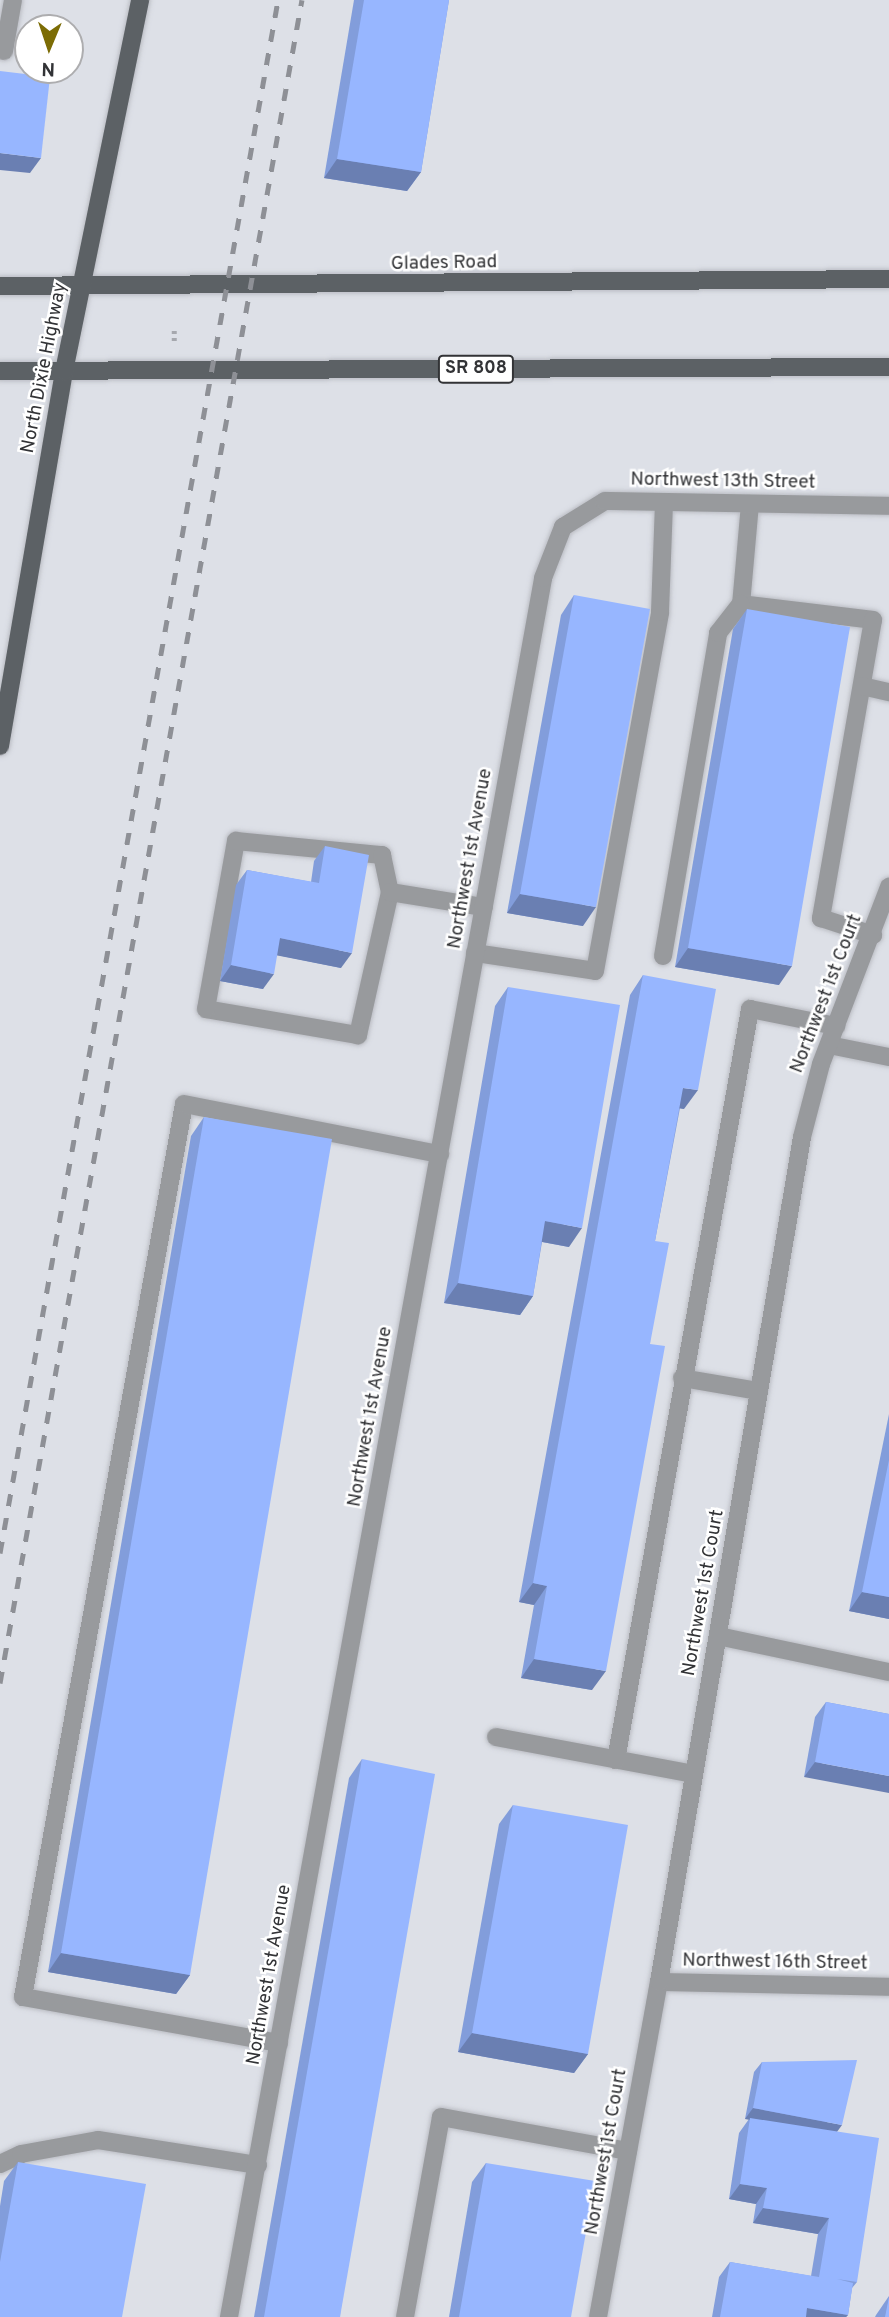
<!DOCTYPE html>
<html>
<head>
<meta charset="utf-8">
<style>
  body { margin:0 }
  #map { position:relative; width:889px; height:2317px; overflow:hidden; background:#dde0e7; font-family:Overpass,sans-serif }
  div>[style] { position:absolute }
  .path>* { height:4.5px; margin-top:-2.25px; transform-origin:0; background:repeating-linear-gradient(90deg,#a6a8ae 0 3.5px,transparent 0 7px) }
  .roads { filter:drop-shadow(0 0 2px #bbbdc4) drop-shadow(0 0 2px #bbbdc4) }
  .minor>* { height:18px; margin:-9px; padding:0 9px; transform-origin:9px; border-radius:9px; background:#989a9d }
  .major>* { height:18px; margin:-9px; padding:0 9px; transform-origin:9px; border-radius:9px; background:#5c6165 }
  .rail>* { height:5px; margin-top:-2.5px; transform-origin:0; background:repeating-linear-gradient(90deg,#8e9096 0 12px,transparent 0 24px) }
  .wall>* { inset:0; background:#829ddb }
  .shaded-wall>* { inset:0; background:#6a7fb2 }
  .building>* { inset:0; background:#97b6ff }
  span { translate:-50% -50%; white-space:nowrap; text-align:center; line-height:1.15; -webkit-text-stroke:5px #fff; paint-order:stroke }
  .shield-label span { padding:2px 5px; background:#fff; border:2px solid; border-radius:5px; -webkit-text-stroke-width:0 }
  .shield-label { font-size:18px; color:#323336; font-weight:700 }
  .street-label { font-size:19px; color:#323336 }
  .north { position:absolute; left:14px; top:14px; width:70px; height:70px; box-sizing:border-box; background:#fff; border:2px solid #adadaf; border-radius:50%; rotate:182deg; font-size:19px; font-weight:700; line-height:28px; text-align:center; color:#323336 }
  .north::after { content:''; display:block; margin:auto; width:24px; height:32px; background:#7c6c05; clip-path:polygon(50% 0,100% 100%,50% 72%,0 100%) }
</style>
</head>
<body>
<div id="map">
  <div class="path">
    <i style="left:174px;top:341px;width:12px;rotate:-90deg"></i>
  </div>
  <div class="roads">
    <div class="minor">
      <i style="left:4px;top:51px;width:52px;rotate:-80deg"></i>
      <i style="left:750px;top:504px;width:100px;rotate:95.1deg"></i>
      <i style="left:741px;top:604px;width:133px;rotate:6.9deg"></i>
      <i style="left:873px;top:620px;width:303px;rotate:99.9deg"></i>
      <i style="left:821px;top:918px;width:55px;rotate:18.1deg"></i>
      <i style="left:862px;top:686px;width:28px;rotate:13deg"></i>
      <i style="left:390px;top:892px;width:147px;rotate:102.6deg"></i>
      <i style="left:358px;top:1035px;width:154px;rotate:-170.3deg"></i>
      <i style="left:206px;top:1009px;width:171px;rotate:-79.9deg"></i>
      <i style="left:236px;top:841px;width:147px;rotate:5.5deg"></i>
      <i style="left:382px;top:855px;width:38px;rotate:78deg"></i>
      <i style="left:390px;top:892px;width:95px;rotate:9.1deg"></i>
      <i style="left:475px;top:953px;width:121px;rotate:8.5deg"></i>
      <i style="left:595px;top:971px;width:365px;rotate:-79.7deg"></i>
      <i style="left:660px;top:612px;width:110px;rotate:-87.9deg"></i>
      <i style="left:663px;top:956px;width:328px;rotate:-80.3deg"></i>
      <i style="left:718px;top:633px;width:37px;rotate:-52deg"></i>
      <i style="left:829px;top:1045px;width:61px;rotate:11.3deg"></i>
      <i style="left:682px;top:1378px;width:78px;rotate:9.6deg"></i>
      <i style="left:718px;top:1636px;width:175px;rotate:11.9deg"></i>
      <i style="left:496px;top:1737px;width:201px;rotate:10.6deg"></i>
      <i style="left:616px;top:1760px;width:763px;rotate:-79.88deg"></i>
      <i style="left:750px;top:1009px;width:88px;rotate:11.2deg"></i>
      <i style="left:659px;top:1982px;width:230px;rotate:1.2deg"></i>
      <i style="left:279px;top:2043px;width:260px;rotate:-169.8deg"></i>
      <i style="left:23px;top:1997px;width:907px;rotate:-79.78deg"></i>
      <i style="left:184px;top:1104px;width:261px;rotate:11.1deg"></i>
      <i style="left:0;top:2164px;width:23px;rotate:-25deg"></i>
      <i style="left:21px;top:2154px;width:78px;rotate:-10.3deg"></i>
      <i style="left:98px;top:2140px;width:162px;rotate:8.9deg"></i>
      <i style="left:229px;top:2317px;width:1767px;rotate:-79.76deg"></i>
      <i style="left:543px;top:578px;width:55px;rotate:-68.6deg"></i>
      <i style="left:563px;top:527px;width:49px;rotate:-31.8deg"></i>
      <i style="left:605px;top:501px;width:284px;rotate:1deg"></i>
      <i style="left:405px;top:2317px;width:203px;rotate:-79.8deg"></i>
      <i style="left:441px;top:2117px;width:190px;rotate:10.3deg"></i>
      <i style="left:598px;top:2317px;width:341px;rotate:-79.7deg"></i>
      <i style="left:659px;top:1982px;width:857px;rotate:-80.39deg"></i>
      <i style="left:802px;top:1137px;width:75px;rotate:-75.4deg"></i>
      <i style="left:821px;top:1064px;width:190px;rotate:-69deg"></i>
    </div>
    <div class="major">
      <i style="left:0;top:286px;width:889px;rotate:-0.45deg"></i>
      <i style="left:0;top:371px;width:889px;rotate:-0.26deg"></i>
      <i style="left:0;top:746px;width:380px;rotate:-80.3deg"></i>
      <i style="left:64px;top:371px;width:379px;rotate:-78.4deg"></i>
    </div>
  </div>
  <div class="rail">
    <i style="left:0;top:1553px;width:1578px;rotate:-79.85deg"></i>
    <i style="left:0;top:1683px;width:1710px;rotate:-79.83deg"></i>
  </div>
  <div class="wall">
    <i style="clip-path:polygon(354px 0,449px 0,421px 172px,407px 191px,324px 178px)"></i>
    <i style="clip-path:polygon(574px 595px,583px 926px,507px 913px,561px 615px)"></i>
    <i style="clip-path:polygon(747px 609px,779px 985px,675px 967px,733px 629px)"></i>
    <i style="clip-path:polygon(325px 846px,341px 968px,277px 955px,263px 989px,220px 981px,236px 885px,247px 870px,311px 882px,314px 861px)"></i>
    <i style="clip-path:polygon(643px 975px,684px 1109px,680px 1108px,655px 1241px,650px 1344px,592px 1690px,521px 1678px,534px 1605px,519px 1602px,630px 995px)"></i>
    <i style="clip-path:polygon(508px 987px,569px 1247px,542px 1242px,533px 1296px,520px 1315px,444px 1303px,495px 1006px)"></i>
    <i style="clip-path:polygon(204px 1117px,190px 1975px,176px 1994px,48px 1972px,191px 1136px)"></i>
    <i style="clip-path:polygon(889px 1414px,889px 1619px,849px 1611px)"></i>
    <i style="clip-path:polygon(826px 1702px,889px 1714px,804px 1777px,815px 1717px)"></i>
    <i style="clip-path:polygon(362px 1759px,340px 2317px,254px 2317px,349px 1778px)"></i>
    <i style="clip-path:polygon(513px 1805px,588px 2054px,574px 2073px,458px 2052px,499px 1824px)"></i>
    <i style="clip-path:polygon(762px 2062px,837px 2132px,857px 2282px,852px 2288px,848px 2315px,846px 2317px,712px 2317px,719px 2277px,730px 2262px,811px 2276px,818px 2234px,753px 2223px,756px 2204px,729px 2199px,739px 2133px,749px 2119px,745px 2119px,754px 2072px)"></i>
    <i style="clip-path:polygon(18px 2162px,0 2317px,0 2206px,4px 2181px)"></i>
    <i style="clip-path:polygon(486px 2163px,571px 2317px,449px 2317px,472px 2182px)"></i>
    <i style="clip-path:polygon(889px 2296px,889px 2317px,875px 2317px,876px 2315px)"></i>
  </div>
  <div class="shaded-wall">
    <i style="clip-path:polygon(0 153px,41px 158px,30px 173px,0 170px)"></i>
    <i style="clip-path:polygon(337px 159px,421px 172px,407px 191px,324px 178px)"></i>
    <i style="clip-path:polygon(520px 894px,596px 907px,583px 926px,507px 913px)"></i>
    <i style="clip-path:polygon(280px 938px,352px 953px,341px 968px,270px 954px)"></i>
    <i style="clip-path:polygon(688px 948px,792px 966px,779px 985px,675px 967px)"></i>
    <i style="clip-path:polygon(231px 965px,274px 974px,263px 989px,220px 981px)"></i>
    <i style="clip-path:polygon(683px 1088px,698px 1090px,684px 1109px,670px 1107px)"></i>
    <i style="clip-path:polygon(545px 1221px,582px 1228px,569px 1247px,532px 1240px)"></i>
    <i style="clip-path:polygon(458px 1283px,533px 1296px,520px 1315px,444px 1303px)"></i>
    <i style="clip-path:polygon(533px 1583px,547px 1586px,534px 1605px,519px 1602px)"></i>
    <i style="clip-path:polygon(862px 1592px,889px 1597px,889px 1619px,849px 1611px)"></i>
    <i style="clip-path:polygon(534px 1659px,606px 1671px,592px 1690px,521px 1678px)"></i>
    <i style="clip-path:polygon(815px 1762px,889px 1776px,889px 1793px,804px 1777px)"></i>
    <i style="clip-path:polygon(61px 1953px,190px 1975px,176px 1994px,48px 1972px)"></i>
    <i style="clip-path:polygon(472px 2033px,588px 2054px,574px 2073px,458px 2052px)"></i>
    <i style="clip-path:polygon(753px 2108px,842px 2125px,834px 2136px,745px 2119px)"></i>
    <i style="clip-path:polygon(740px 2184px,767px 2188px,756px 2204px,729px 2199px)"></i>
    <i style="clip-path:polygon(763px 2208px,829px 2218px,818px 2234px,753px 2223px)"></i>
    <i style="clip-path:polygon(807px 2308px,848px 2315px,846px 2317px,801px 2317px)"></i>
  </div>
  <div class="building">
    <i style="clip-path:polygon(364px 0,449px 0,421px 172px,337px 159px)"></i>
    <i style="clip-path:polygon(0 71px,50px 77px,41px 158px,0 153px)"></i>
    <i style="clip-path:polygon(574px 595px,650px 609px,596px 907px,520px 894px)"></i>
    <i style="clip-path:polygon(747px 609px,850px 627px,792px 966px,688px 948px)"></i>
    <i style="clip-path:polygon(325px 846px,369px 855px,352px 953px,280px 938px,274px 974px,231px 965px,247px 870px,319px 883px)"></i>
    <i style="clip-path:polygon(643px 975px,716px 989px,698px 1090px,683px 1088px,655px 1241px,669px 1243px,650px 1344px,665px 1346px,606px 1671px,534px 1659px,547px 1586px,533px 1583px)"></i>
    <i style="clip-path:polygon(508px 987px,620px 1005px,582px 1228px,545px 1221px,533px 1296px,458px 1283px)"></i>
    <i style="clip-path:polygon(204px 1117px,332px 1139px,190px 1975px,61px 1953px)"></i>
    <i style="clip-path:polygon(889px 1460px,889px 1597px,862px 1592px)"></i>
    <i style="clip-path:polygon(826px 1702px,889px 1714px,889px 1776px,815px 1762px)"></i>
    <i style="clip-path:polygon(362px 1759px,435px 1774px,340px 2317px,264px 2317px)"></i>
    <i style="clip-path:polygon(513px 1805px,628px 1825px,588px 2054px,472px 2033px)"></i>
    <i style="clip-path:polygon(857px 2060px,842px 2125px,753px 2108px,762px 2062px)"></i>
    <i style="clip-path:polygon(750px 2118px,879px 2138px,857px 2282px,837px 2279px,853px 2283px,848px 2315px,807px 2308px,806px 2317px,720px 2317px,730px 2262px,819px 2277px,829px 2218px,763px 2208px,767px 2188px,740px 2184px)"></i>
    <i style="clip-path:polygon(18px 2162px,146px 2184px,122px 2317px,0 2317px,0 2262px)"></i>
    <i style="clip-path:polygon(486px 2163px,595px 2181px,571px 2317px,459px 2317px)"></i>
    <i style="clip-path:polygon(889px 2297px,889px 2317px,885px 2317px)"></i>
  </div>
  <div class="shield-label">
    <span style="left:476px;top:369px">SR 808</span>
  </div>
  <div class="street-label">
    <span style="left:444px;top:264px;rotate:-1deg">Glades Road</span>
    <span style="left:45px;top:368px;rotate:-79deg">North Dixie Highway</span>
    <span style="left:723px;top:482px;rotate:1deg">Northwest 13th Street</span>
    <span style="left:471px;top:859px;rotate:-80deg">Northwest 1st Avenue</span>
    <span style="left:827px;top:994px;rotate:-69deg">Northwest 1st Court</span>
    <span style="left:371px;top:1417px;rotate:-80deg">Northwest 1st Avenue</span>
    <span style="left:704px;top:1593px;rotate:-80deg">Northwest 1st Court</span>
    <span style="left:775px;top:1963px;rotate:1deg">Northwest 16th Street</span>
    <span style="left:270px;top:1975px;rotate:-80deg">Northwest 1st Avenue</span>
    <span style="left:607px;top:2152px;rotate:-80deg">Northwest 1st Court</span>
  </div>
  <div class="north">N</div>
</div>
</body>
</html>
